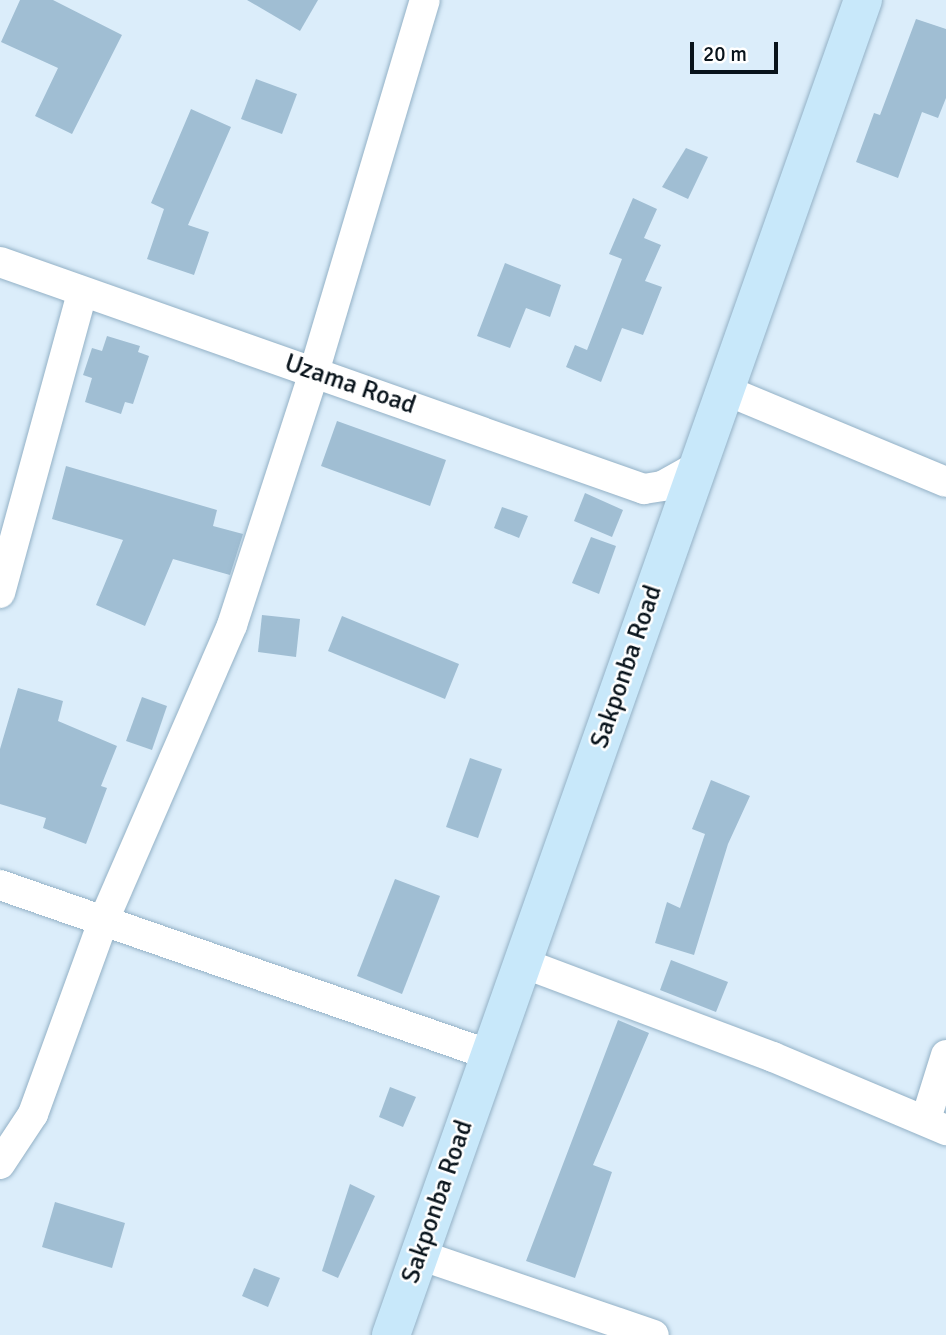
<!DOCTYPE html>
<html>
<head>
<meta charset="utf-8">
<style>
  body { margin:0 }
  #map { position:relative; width:946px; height:1335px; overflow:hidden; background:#dbedfa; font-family:Signika,sans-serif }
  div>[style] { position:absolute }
  .building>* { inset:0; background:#a0bed3 }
  .roads { filter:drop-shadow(0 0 2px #93b1c6) drop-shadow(0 0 2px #93b1c6) }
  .minor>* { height:30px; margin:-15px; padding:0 15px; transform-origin:15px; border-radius:15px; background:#fff }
  .secondary>* { height:38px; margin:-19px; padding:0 19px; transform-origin:19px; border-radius:19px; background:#c8e8fa }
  span { translate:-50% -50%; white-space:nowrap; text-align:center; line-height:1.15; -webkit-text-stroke:5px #fff; paint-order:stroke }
  .street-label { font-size:26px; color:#08131b }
  .scale { position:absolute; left:690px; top:42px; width:88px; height:32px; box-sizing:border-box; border:4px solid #08131b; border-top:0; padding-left:9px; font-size:21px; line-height:24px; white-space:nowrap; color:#08131b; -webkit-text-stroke:5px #fff; paint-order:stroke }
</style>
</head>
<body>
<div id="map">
  <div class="building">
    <i style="clip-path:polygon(20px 0,53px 0,122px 35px,72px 134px,35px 116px,58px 68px,1px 42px)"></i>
    <i style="clip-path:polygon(247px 0,318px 0,300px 31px)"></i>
    <i style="clip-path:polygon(916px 19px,946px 29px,946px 98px,938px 118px,922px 112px,898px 178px,856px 162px,874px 113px,880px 115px)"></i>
    <i style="clip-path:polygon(256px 79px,297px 94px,282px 134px,241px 119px)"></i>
    <i style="clip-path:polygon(191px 109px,231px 127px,188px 225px,209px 232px,194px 275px,147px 259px,164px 209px,151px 203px)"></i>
    <i style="clip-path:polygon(686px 148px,708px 157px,688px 199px,662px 187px)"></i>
    <i style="clip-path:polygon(633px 198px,657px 209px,644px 238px,661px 245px,645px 281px,662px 287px,643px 335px,622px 328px,601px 382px,566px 367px,575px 345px,587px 350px,622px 259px,609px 254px)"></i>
    <i style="clip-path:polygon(505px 263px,561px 285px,550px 317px,526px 308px,510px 348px,477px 336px)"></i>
    <i style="clip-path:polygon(107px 336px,140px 346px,138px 352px,149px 356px,133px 404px,125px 402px,121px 414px,85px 402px,92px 378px,83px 375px,92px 348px,102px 351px)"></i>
    <i style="clip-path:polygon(337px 421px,446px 460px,430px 506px,321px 466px)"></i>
    <i style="clip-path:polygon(66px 466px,217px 510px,213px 526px,243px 534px,230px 575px,173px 559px,145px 626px,96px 605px,123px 540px,52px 519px)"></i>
    <i style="clip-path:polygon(585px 493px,623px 510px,612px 537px,574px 521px)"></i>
    <i style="clip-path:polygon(502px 507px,528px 516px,519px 538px,494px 528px)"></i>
    <i style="clip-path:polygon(591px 537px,616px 546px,599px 594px,572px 583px)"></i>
    <i style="clip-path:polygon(262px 615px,300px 619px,296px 657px,258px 652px)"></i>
    <i style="clip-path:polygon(342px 616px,459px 664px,445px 699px,328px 651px)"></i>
    <i style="clip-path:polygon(18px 688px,63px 701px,58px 721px,117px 746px,101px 786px,107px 788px,86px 844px,43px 828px,46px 818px,0 804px,0 749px)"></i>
    <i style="clip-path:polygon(142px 697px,167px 706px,152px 750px,126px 741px)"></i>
    <i style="clip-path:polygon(470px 758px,502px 769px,478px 838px,446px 827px)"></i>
    <i style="clip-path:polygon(711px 780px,750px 796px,728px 844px,694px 955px,655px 943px,667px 902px,680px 908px,705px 834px,692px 829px)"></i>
    <i style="clip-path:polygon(395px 879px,440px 896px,402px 994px,357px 976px)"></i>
    <i style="clip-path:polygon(671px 960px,728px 982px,716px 1012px,660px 990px)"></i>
    <i style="clip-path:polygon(618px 1020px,649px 1033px,593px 1165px,612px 1172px,575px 1278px,526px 1261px)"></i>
    <i style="clip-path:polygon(390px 1087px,416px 1097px,403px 1127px,379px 1117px)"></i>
    <i style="clip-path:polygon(350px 1184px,375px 1196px,338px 1278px,322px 1271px)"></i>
    <i style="clip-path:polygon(55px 1202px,125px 1223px,112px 1268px,42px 1247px)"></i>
    <i style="clip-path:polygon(254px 1268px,280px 1278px,268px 1307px,242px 1296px)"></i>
  </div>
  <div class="roads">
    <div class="minor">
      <i style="left:0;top:262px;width:683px;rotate:19.42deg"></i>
      <i style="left:644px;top:489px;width:18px;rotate:-9deg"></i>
      <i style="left:662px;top:486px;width:41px;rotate:-29.1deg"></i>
      <i style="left:725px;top:390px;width:239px;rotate:22.6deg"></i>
      <i style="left:0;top:593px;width:311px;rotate:-74.7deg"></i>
      <i style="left:0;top:885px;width:519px;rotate:19.13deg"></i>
      <i style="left:523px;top:963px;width:267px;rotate:20.6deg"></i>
      <i style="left:773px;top:1057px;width:188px;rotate:22.9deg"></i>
      <i style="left:926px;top:1119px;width:67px;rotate:-72.6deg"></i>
      <i style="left:0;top:1164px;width:60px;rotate:-56.6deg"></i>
      <i style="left:33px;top:1114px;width:204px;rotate:-70deg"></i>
      <i style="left:103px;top:922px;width:324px;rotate:-66.5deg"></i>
      <i style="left:232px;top:625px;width:266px;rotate:-72deg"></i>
      <i style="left:314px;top:372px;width:388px;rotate:-73.4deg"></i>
      <i style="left:420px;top:1255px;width:247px;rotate:18.9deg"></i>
    </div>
    <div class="secondary">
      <i style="left:391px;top:1335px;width:1416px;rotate:-70.53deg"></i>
    </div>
  </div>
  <div class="street-label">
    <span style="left:350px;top:385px;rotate:19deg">Uzama Road</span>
    <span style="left:627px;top:667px;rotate:-71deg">Sakponba Road</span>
    <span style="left:438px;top:1202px;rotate:-71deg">Sakponba Road</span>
  </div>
  <div class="scale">20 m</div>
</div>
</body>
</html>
